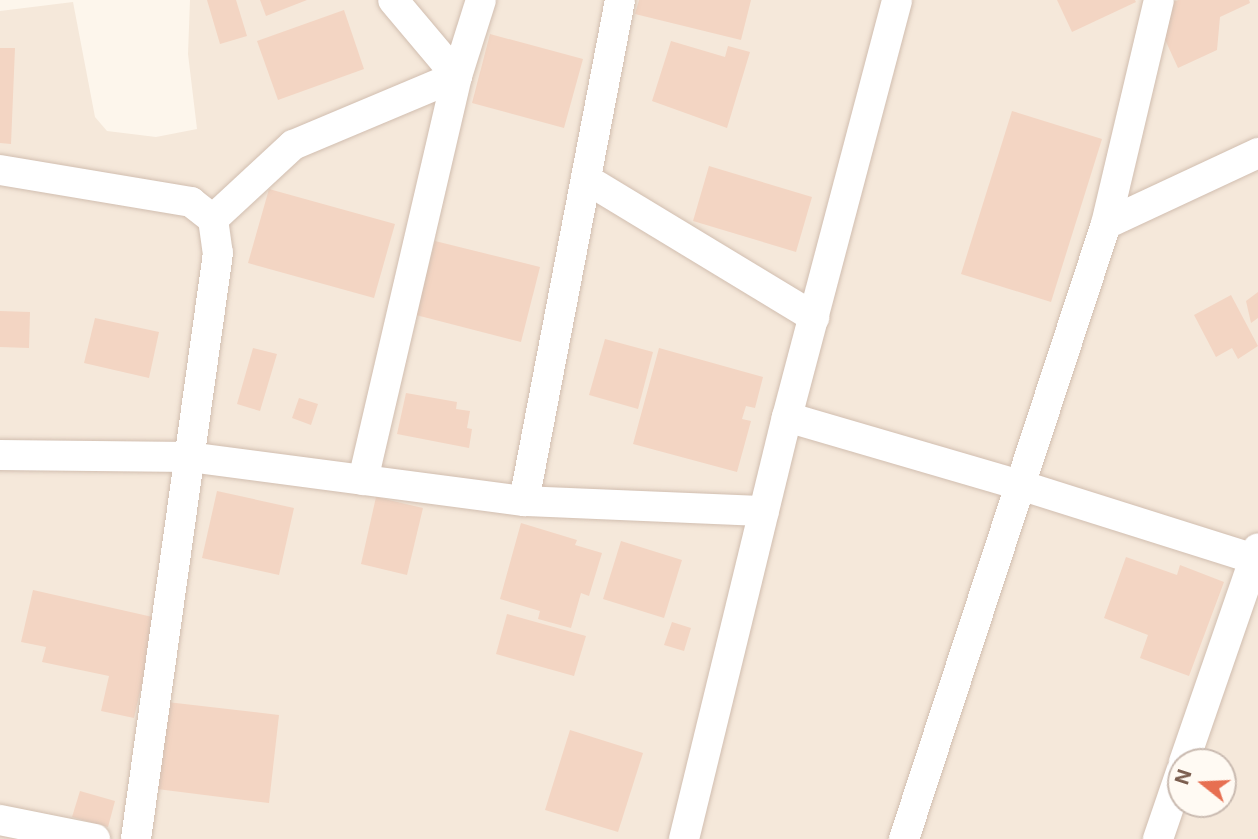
<!DOCTYPE html>
<html>
<head>
<meta charset="utf-8">
<style>
  body { margin:0 }
  #map { position:relative; width:1258px; height:839px; overflow:hidden; background:#fdf6ec; font-family:Inter,sans-serif }
  div>[style] { position:absolute }
  .residential>* { inset:0; background:#f5e8da }
  .building>* { inset:0; background:#f3d5c3 }
  .roads { filter:drop-shadow(0 0 2px #d1beb0) drop-shadow(0 0 2px #d1beb0) }
  .street>* { height:30px; margin:-15px; padding:0 15px; transform-origin:15px; border-radius:15px; background:#fff }
  span { translate:-50% -50%; white-space:nowrap; text-align:center; line-height:1.15; -webkit-text-stroke:6px #fffaf3; paint-order:stroke }
  .north { position:absolute; left:1167px; top:748px; width:70px; height:70px; box-sizing:border-box; background:#fffaf3; border:2px solid #cabbb1; border-radius:50%; rotate:288deg; font-size:19px; font-weight:700; line-height:28px; text-align:center; color:#7a5c4d }
  .north::after { content:''; display:block; margin:auto; width:24px; height:32px; background:#e76f51; clip-path:polygon(50% 0,100% 100%,50% 72%,0 100%) }
</style>
</head>
<body>
<div id="map">
  <div class="residential">
    <i style="clip-path:polygon(evenodd,190px 0,1258px 0,1258px 839px,0 839px,0 11px,73px 2px,95px 117px,107px 131px,156px 137px,197px 129px,188px 54px,190px 0,1181px 762px,1223px 762px,1223px 804px,1181px 804px,1181px 762px)"></i>
  </div>
  <div class="building">
    <i style="clip-path:polygon(207px 0,236px 0,247px 36px,220px 44px)"></i>
    <i style="clip-path:polygon(260px 0,307px 0,266px 16px)"></i>
    <i style="clip-path:polygon(639px 0,751px 0,741px 40px,635px 14px)"></i>
    <i style="clip-path:polygon(1057px 0,1135px 0,1136px 2px,1072px 32px)"></i>
    <i style="clip-path:polygon(1178px 0,1249px 0,1250px 3px,1220px 17px,1217px 50px,1178px 68px,1157px 22px,1162px 7px)"></i>
    <i style="clip-path:polygon(344px 10px,364px 69px,278px 100px,257px 41px)"></i>
    <i style="clip-path:polygon(490px 34px,583px 59px,564px 128px,472px 103px)"></i>
    <i style="clip-path:polygon(671px 41px,725px 57px,728px 46px,750px 52px,727px 128px,652px 101px)"></i>
    <i style="clip-path:polygon(0 48px,15px 48px,11px 144px,0 143px)"></i>
    <i style="clip-path:polygon(1012px 111px,1102px 139px,1051px 302px,961px 274px)"></i>
    <i style="clip-path:polygon(709px 166px,812px 197px,796px 252px,693px 221px)"></i>
    <i style="clip-path:polygon(269px 189px,395px 224px,374px 298px,248px 263px)"></i>
    <i style="clip-path:polygon(435px 241px,540px 267px,521px 342px,416px 315px)"></i>
    <i style="clip-path:polygon(1258px 292px,1258px 318px,1251px 323px,1246px 301px)"></i>
    <i style="clip-path:polygon(1231px 295px,1258px 346px,1238px 359px,1232px 348px,1216px 357px,1194px 315px)"></i>
    <i style="clip-path:polygon(0 311px,30px 312px,29px 348px,0 347px)"></i>
    <i style="clip-path:polygon(95px 318px,159px 332px,149px 378px,84px 363px)"></i>
    <i style="clip-path:polygon(605px 339px,653px 352px,638px 409px,589px 395px)"></i>
    <i style="clip-path:polygon(253px 348px,277px 354px,260px 411px,237px 404px)"></i>
    <i style="clip-path:polygon(659px 348px,763px 377px,755px 408px,746px 406px,742px 419px,751px 421px,737px 472px,633px 444px)"></i>
    <i style="clip-path:polygon(406px 393px,457px 402px,456px 409px,470px 411px,467px 428px,472px 429px,469px 448px,397px 434px)"></i>
    <i style="clip-path:polygon(299px 398px,318px 404px,311px 425px,292px 418px)"></i>
    <i style="clip-path:polygon(217px 491px,294px 508px,279px 575px,202px 558px)"></i>
    <i style="clip-path:polygon(376px 497px,423px 508px,407px 575px,361px 564px)"></i>
    <i style="clip-path:polygon(521px 523px,577px 540px,575px 545px,602px 553px,589px 596px,581px 593px,571px 628px,538px 619px,540px 611px,500px 599px)"></i>
    <i style="clip-path:polygon(621px 541px,682px 560px,664px 618px,603px 599px)"></i>
    <i style="clip-path:polygon(1126px 557px,1177px 575px,1180px 565px,1224px 582px,1189px 676px,1140px 658px,1148px 635px,1104px 618px)"></i>
    <i style="clip-path:polygon(33px 590px,157px 618px,134px 718px,101px 711px,109px 676px,42px 662px,46px 647px,21px 642px)"></i>
    <i style="clip-path:polygon(507px 614px,586px 636px,574px 676px,496px 654px)"></i>
    <i style="clip-path:polygon(672px 622px,691px 628px,684px 651px,664px 645px)"></i>
    <i style="clip-path:polygon(167px 702px,279px 715px,269px 803px,157px 789px)"></i>
    <i style="clip-path:polygon(570px 730px,643px 753px,618px 832px,545px 810px)"></i>
    <i style="clip-path:polygon(80px 791px,115px 801px,108px 827px,72px 817px)"></i>
  </div>
  <div class="roads">
    <div class="street">
      <i style="left:0;top:170px;width:194px;rotate:9.5deg"></i>
      <i style="left:191px;top:202px;width:28px;rotate:38deg"></i>
      <i style="left:213px;top:219px;width:34px;rotate:82deg"></i>
      <i style="left:218px;top:253px;width:592px;rotate:97.97deg"></i>
      <i style="left:586px;top:179px;width:267px;rotate:31.2deg"></i>
      <i style="left:213px;top:219px;width:109px;rotate:-42.8deg"></i>
      <i style="left:293px;top:145px;width:178px;rotate:-22.8deg"></i>
      <i style="left:457px;top:76px;width:99px;rotate:-130.1deg"></i>
      <i style="left:1106px;top:224px;width:168px;rotate:-25deg"></i>
      <i style="left:787px;top:417px;width:243px;rotate:16.3deg"></i>
      <i style="left:1020px;top:485px;width:245px;rotate:17.5deg"></i>
      <i style="left:0;top:455px;width:189px;rotate:0.6deg"></i>
      <i style="left:189px;top:457px;width:338px;rotate:7.5deg"></i>
      <i style="left:524px;top:501px;width:240px;rotate:2.4deg"></i>
      <i style="left:363px;top:480px;width:415px;rotate:-76.9deg"></i>
      <i style="left:457px;top:76px;width:80px;rotate:-72.5deg"></i>
      <i style="left:524px;top:501px;width:510px;rotate:-79.15deg"></i>
      <i style="left:1184px;top:762px;width:226px;rotate:-70.9deg"></i>
      <i style="left:0;top:820px;width:97px;rotate:11.3deg"></i>
      <i style="left:684px;top:839px;width:434px;rotate:-76.3deg"></i>
      <i style="left:787px;top:417px;width:431px;rotate:-75.2deg"></i>
      <i style="left:904px;top:839px;width:647px;rotate:-71.82deg"></i>
      <i style="left:1106px;top:224px;width:230px;rotate:-76.7deg"></i>
      <i style="left:1158px;top:839px;width:71px;rotate:-71.1deg"></i>
    </div>
  </div>
  <div class="north">N</div>
</div>
</body>
</html>
